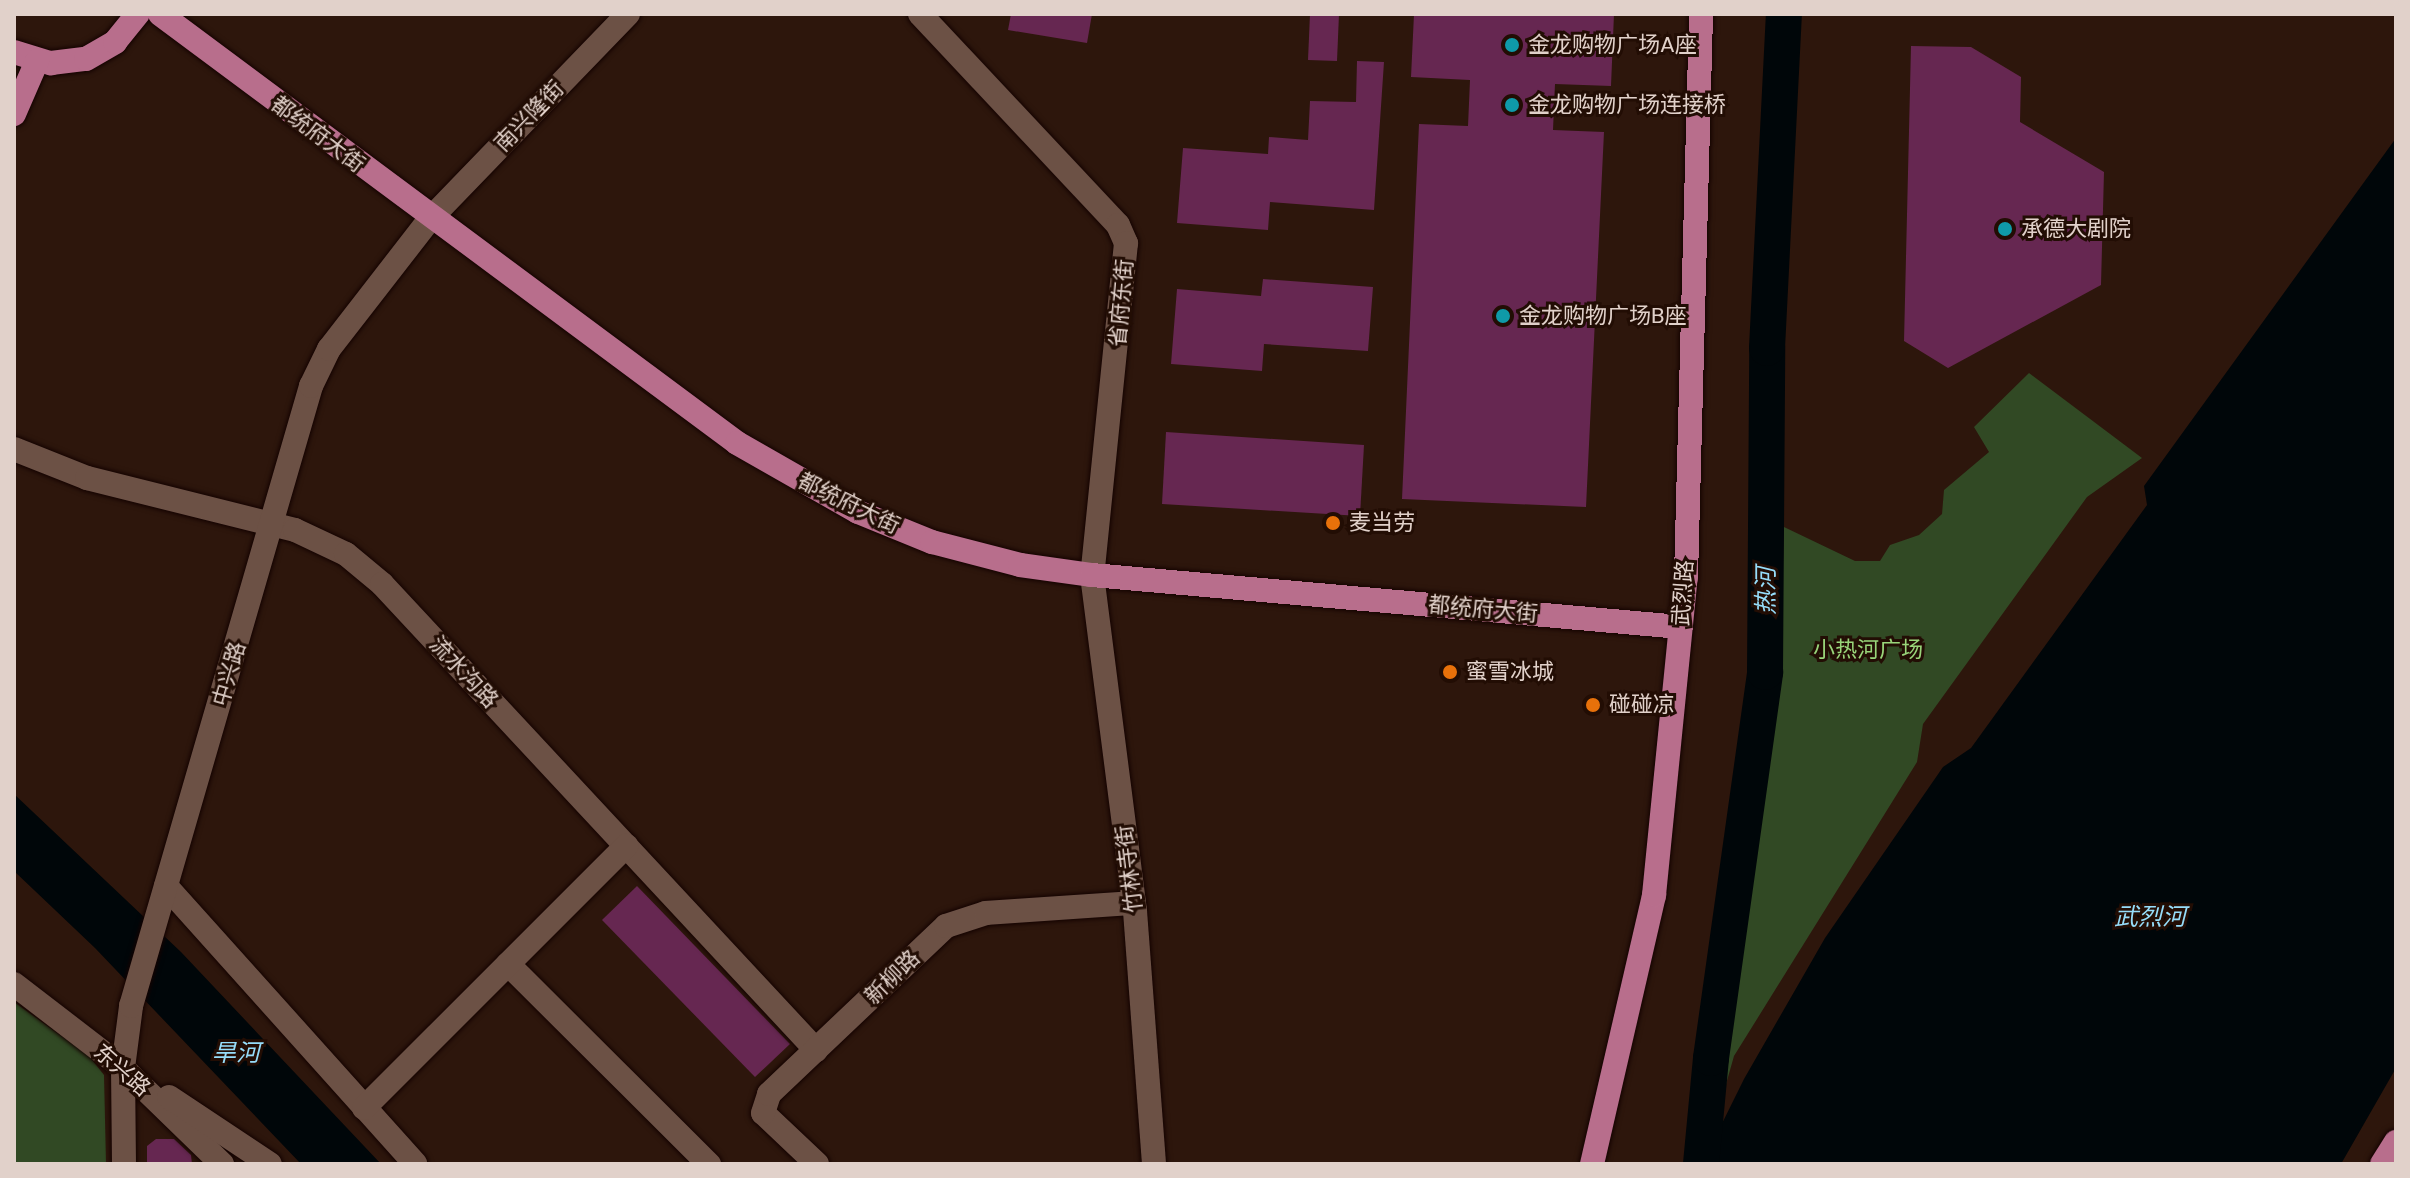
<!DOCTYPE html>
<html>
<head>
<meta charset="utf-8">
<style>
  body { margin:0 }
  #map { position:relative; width:2410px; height:1178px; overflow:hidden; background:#2d160c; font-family:Poppins,"Noto Sans SC",sans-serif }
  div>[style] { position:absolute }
  .green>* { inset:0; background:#314924 }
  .water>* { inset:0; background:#000609 }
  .river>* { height:36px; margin:-18px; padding:0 18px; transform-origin:18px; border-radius:18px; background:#000609 }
  .building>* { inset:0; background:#662751 }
  .roads { filter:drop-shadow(0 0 2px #140300) drop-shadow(0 0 2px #140300) }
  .minor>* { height:24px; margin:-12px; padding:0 12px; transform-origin:12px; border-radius:12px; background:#6c5145 }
  .major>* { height:24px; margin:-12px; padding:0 12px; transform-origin:12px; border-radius:12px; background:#b86e8c }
  .dots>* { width:22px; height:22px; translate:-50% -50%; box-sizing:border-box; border:4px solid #220d04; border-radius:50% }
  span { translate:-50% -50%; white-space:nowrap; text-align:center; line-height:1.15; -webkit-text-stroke:6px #220d04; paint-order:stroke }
  .poi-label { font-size:22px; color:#e1d1ca }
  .left { translate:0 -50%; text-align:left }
  .street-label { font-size:22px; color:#e1d1ca }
  .park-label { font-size:22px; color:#99d57a }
  .water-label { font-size:24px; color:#96ddfa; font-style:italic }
  .frame { position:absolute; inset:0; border:16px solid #e1d1ca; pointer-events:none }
</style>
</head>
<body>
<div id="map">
  <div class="green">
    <i style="clip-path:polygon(2029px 373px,2142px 458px,2087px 497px,1923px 724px,1917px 762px,1734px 1056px,1706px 1155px,1779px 700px,1784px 527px,1855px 561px,1880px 561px,1890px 545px,1919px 535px,1942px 514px,1944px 490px,1989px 452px,1974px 427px)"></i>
    <i style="clip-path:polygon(14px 1002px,89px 1056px,104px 1075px,106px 1164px,14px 1164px)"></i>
  </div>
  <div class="water">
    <i style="clip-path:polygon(2396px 138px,2396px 1068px,2341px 1164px,1702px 1164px,1744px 1079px,1825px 938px,1943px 767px,1971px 748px,2147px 505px,2144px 486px)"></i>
    <i style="clip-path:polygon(14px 794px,181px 952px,381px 1164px,301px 1164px,95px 948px,14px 871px)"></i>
  </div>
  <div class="river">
    <i style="left:1701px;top:1164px;width:106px;rotate:-84.6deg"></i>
    <i style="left:1711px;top:1058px;width:390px;rotate:-82deg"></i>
    <i style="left:1765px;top:672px;width:324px;rotate:-89.6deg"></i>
    <i style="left:1767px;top:348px;width:334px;rotate:-87.1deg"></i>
  </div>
  <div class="building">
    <i style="clip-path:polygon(1011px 14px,1092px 14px,1087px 43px,1008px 30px)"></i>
    <i style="clip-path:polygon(1310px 14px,1339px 14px,1337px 61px,1308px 60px)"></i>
    <i style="clip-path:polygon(1414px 14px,1614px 14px,1611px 86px,1555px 84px,1553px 130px,1604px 132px,1586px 507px,1402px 499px,1419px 124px,1468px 126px,1470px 80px,1411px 77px)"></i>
    <i style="clip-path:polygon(1911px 46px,1971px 47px,2021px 77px,2020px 122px,2104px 172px,2101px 285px,1948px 368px,1904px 341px)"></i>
    <i style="clip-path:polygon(1357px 61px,1384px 62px,1374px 210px,1270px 202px,1268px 230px,1177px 223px,1183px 148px,1268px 154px,1269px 137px,1308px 140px,1310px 101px,1356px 102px)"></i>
    <i style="clip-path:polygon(1263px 279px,1373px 287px,1368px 351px,1264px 344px,1262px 371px,1171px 364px,1177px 289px,1261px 296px)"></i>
    <i style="clip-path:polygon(1166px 432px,1364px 445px,1360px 516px,1162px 504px)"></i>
    <i style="clip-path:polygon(637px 886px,790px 1044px,755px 1077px,602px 920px)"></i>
    <i style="clip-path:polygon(156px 1139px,174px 1139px,191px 1155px,192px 1164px,147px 1164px,147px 1146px)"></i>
  </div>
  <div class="roads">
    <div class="minor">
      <i style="left:920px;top:14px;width:289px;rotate:46.8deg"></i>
      <i style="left:1118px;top:225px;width:20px;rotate:66deg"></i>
      <i style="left:1126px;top:243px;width:334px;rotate:95.8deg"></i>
      <i style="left:1092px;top:575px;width:339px;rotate:82.7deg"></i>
      <i style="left:1135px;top:911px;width:254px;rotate:85.7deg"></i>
      <i style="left:14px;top:449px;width:79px;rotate:21.7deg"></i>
      <i style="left:87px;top:478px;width:214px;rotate:14deg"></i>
      <i style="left:295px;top:530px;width:56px;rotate:25.2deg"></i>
      <i style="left:346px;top:554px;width:47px;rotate:39.8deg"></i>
      <i style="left:382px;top:584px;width:637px;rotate:47.04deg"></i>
      <i style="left:166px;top:886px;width:373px;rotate:48.1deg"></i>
      <i style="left:508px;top:964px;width:284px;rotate:44.9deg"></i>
      <i style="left:14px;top:984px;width:138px;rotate:37.6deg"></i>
      <i style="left:123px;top:1068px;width:138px;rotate:44.1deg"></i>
      <i style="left:169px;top:1097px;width:121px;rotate:33.6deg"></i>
      <i style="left:364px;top:1108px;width:371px;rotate:-45deg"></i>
      <i style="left:124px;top:1164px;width:96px;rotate:-90.6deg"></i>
      <i style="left:123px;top:1068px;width:63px;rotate:-82.6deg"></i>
      <i style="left:131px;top:1006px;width:646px;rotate:-73.81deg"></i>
      <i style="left:311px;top:386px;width:41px;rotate:-64.1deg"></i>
      <i style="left:329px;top:349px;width:165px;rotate:-52.2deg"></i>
      <i style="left:430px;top:219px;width:285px;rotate:-46deg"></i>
      <i style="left:817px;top:1164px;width:74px;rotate:-136.6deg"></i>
      <i style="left:763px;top:1113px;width:20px;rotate:-72deg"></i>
      <i style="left:769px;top:1094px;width:244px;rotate:-43.5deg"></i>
      <i style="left:946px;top:926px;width:42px;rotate:-18deg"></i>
      <i style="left:986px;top:913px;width:148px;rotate:-3.9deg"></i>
    </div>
    <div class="major">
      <i style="left:160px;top:14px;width:719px;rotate:36.63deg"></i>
      <i style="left:737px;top:443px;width:139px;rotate:29.7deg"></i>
      <i style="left:858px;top:512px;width:80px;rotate:22.1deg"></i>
      <i style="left:932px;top:542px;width:91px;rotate:14.6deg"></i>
      <i style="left:1020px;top:565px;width:73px;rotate:7.9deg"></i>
      <i style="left:1092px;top:575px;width:591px;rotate:5.05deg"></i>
      <i style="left:14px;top:52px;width:39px;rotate:17deg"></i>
      <i style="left:51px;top:63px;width:35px;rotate:-7deg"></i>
      <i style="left:86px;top:59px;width:34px;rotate:-30deg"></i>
      <i style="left:115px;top:42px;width:36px;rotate:-51deg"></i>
      <i style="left:14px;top:114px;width:58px;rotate:-66.5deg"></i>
      <i style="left:1592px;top:1164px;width:276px;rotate:-77deg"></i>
      <i style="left:1654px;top:895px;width:320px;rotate:-84.3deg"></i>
      <i style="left:1686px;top:577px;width:563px;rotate:-88.47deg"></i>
      <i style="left:2382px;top:1164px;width:26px;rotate:-58deg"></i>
    </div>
  </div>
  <div class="dots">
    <i style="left:1512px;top:45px;background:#0f9aa8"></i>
    <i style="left:1512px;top:105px;background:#0f9aa8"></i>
    <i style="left:2005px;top:229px;background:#0f9aa8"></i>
    <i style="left:1503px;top:316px;background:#0f9aa8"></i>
    <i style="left:1333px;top:523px;background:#e8710a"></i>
    <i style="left:1450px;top:672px;background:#e8710a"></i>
    <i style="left:1593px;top:705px;background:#e8710a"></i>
  </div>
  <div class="poi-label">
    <span class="left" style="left:1528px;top:45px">金龙购物广场A座</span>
    <span class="left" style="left:1528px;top:105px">金龙购物广场连接桥</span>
    <span class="left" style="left:2021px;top:229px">承德大剧院</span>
    <span class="left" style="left:1519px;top:316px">金龙购物广场B座</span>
    <span class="left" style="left:1349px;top:523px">麦当劳</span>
    <span class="left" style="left:1466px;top:672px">蜜雪冰城</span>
    <span class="left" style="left:1609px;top:705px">碰碰凉</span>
  </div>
  <div class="street-label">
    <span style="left:529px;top:116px;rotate:-46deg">南兴隆街</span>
    <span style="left:318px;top:134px;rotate:37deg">都统府大街</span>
    <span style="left:1121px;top:303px;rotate:-85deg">省府东街</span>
    <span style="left:849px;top:503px;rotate:26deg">都统府大街</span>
    <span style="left:1683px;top:593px;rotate:-86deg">武烈路</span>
    <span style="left:1483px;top:609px;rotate:5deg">都统府大街</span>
    <span style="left:464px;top:672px;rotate:47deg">流水沟路</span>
    <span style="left:229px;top:674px;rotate:-74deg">中兴路</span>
    <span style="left:1129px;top:869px;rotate:-97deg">竹林寺街</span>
    <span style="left:892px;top:977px;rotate:-44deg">新柳路</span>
    <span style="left:122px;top:1070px;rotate:41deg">东兴路</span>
  </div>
  <div class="park-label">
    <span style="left:1868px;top:650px">小热河广场</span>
  </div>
  <div class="water-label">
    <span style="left:1766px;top:591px;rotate:-90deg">热河</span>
    <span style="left:2150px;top:917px">武烈河</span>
    <span style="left:236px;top:1053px">旱河</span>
  </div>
  <div class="frame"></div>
</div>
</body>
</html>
